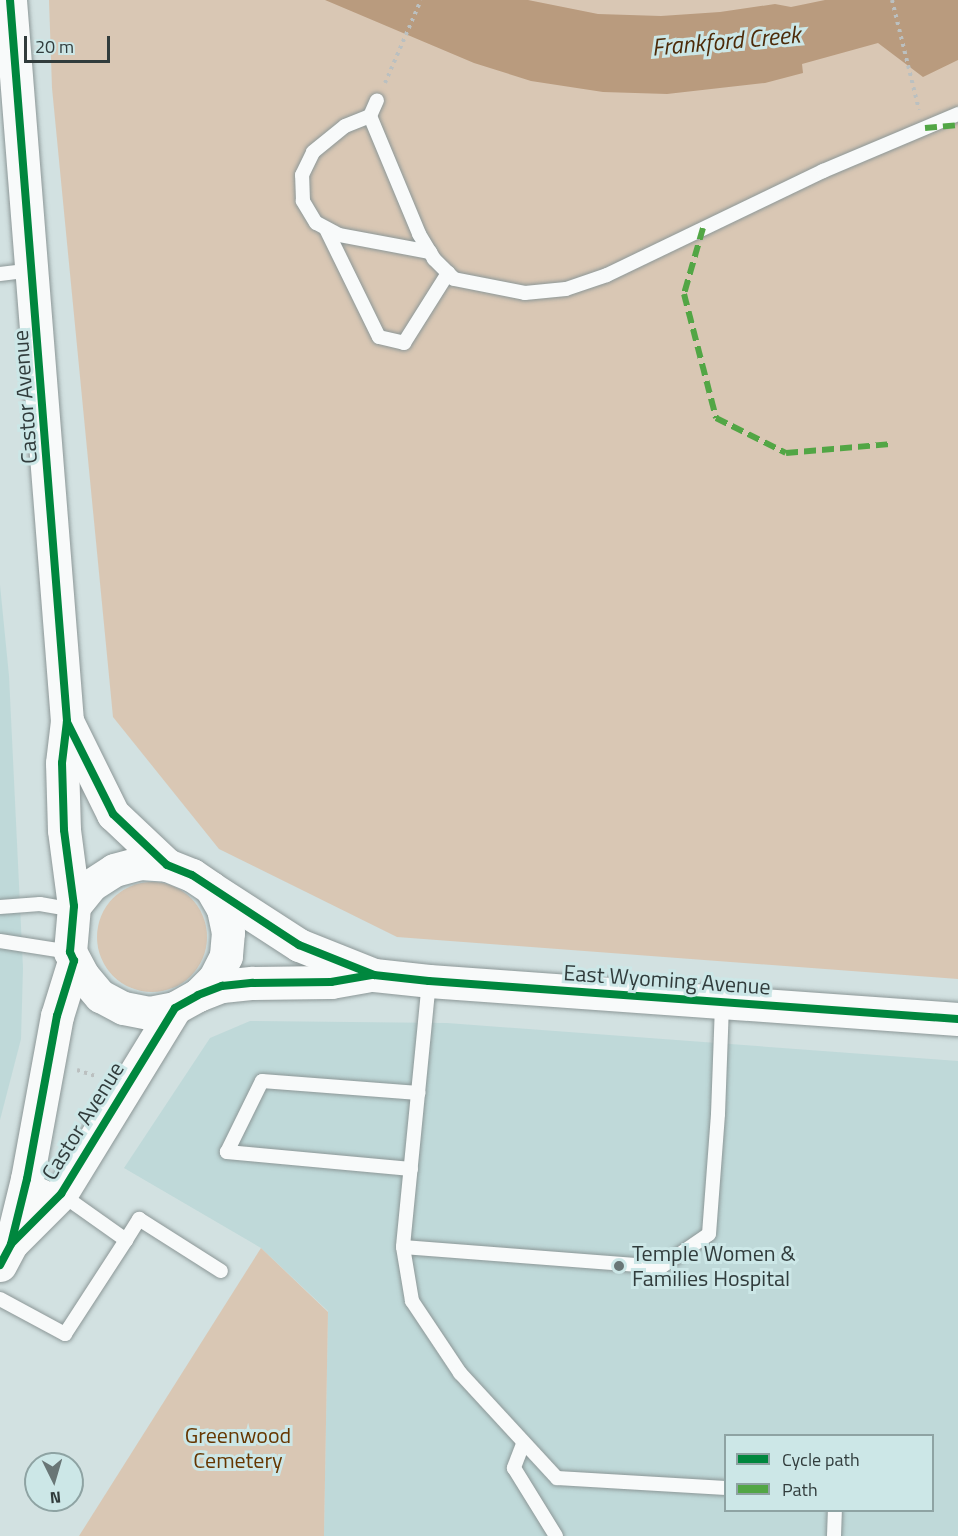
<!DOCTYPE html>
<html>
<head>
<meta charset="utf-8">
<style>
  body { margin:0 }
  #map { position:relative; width:958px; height:1536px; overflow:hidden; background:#d2e1e1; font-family:"Titillium Web",sans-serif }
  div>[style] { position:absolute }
  .built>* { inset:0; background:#bfd9d9 }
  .green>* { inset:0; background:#d9c7b4 }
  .round { border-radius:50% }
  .water>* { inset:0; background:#b99b7e }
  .path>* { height:4px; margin-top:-2px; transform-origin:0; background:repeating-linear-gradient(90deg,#bbc0c0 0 3px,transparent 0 7.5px) }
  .roads { filter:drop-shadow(0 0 2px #8c9797) drop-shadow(0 0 2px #8c9797) }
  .service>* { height:14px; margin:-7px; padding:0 7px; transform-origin:7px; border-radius:7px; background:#f8fafa }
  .tertiary>* { height:33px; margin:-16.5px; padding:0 16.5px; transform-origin:16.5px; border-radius:16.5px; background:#f8fafa }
  .primary>* { height:33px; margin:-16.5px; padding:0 16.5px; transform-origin:16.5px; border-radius:16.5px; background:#f8fafa }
  .quiet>* { height:6px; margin-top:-3px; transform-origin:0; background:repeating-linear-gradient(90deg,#52a645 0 12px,transparent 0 18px) }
  .cycleway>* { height:8px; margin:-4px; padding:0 4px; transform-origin:4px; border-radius:4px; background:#00873e }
  .dots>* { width:16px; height:16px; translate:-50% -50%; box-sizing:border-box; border:3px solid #cce7e7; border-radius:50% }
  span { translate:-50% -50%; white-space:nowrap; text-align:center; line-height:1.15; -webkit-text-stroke:6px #cce7e7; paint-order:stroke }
  .street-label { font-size:22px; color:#313c3c }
  .poi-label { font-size:22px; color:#313c3c }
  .left { translate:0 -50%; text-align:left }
  .park-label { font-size:22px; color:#663600 }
  .water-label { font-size:24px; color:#4d2b09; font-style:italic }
  .legend { position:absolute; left:724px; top:1434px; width:210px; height:78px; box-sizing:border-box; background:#cce7e7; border:2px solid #8ea3a3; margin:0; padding:8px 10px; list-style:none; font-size:18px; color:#313c3c }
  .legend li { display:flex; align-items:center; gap:12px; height:30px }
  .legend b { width:30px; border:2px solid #8ea3a3 }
  .north { position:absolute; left:24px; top:1452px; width:60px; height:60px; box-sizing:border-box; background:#cce7e7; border:2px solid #8ea3a3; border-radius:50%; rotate:175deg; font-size:16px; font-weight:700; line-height:24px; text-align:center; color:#313c3c }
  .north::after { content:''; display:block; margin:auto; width:21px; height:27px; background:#697676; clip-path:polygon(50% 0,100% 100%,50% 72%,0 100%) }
  .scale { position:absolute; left:24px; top:36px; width:86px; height:27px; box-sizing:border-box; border:3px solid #313c3c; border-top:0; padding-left:8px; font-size:18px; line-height:21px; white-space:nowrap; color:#313c3c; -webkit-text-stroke:4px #cce7e7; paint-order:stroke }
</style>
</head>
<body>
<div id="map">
  <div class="built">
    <i style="clip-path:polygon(0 585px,9px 676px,23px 968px,21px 1039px,0 1120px)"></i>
    <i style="clip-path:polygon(evenodd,250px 1021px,447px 1023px,958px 1061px,958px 1536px,324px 1536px,328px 1311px,261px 1248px,124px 1168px,210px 1038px,250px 1021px,726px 1436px,932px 1436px,932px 1510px,726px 1510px,726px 1436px)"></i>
  </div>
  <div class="green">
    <i style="clip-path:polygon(49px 0,958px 0,958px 979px,397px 937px,219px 849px,113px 717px,52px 88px)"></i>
    <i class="round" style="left:97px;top:882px;width:110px;height:110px"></i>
    <i style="clip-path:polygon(261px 1248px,328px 1312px,324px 1536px,79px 1536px)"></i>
  </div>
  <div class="water">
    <i style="clip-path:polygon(325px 0,528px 0,598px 14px,661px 16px,720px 12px,775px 4px,791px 7px,825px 0,958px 0,958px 60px,923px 77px,878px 43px,802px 64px,803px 73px,765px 83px,667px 94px,603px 92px,531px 81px,474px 63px)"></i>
  </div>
  <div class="path">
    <i style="left:892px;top:0;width:113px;rotate:76.2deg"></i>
    <i style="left:385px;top:83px;width:90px;rotate:-66.6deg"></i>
    <i style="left:77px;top:1070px;width:22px;rotate:18deg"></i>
  </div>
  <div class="roads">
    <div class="service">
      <i style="left:370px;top:116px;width:17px;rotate:-66deg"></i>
      <i style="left:326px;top:229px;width:120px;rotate:63.9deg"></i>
      <i style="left:379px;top:337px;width:26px;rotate:13deg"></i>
      <i style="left:404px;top:343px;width:83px;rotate:-57.8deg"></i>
      <i style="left:430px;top:252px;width:93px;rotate:-169.4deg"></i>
      <i style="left:339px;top:235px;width:26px;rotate:-152deg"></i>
      <i style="left:316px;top:223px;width:26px;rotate:-121deg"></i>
      <i style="left:303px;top:201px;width:26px;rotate:-92deg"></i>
      <i style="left:302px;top:175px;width:25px;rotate:-64deg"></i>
      <i style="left:313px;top:152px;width:41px;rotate:-39.1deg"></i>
      <i style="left:345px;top:126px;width:27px;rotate:-22deg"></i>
      <i style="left:370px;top:116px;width:128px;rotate:67.4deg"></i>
      <i style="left:419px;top:234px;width:21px;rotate:59deg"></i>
      <i style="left:430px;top:252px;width:8px;rotate:60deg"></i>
      <i style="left:434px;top:259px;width:28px;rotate:45deg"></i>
      <i style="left:454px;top:279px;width:72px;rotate:11.2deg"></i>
      <i style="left:525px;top:293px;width:41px;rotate:-5.6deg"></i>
      <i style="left:566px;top:289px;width:43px;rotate:-18.9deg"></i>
      <i style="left:607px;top:275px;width:240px;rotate:-25.7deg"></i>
      <i style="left:823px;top:171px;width:147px;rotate:-22.9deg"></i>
      <i style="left:0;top:274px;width:32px;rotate:-7deg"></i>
      <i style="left:0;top:907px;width:40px;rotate:-4.3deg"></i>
      <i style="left:40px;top:904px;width:34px;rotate:10deg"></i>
      <i style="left:0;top:941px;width:71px;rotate:8.9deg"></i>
      <i style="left:429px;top:981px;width:267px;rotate:95.6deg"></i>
      <i style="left:403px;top:1247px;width:55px;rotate:80.5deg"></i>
      <i style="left:412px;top:1301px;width:87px;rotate:56.3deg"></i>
      <i style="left:460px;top:1373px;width:143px;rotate:47.3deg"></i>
      <i style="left:557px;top:1478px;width:169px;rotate:3.4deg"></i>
      <i style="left:411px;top:1169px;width:185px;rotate:-174.7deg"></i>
      <i style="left:227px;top:1152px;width:79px;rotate:-63.8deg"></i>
      <i style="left:262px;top:1081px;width:157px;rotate:4.4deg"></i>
      <i style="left:27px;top:1179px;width:37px;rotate:24deg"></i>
      <i style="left:61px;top:1194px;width:80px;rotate:35.3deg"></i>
      <i style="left:126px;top:1240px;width:25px;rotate:-58deg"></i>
      <i style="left:139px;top:1219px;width:97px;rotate:32.4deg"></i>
      <i style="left:403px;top:1247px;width:259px;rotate:4.4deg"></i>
      <i style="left:661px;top:1267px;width:58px;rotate:-34.5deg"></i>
      <i style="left:709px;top:1234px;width:120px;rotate:-85.7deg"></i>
      <i style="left:718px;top:1114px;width:111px;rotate:-87.9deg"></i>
      <i style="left:0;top:1299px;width:74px;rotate:28.3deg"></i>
      <i style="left:65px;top:1334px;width:112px;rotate:-57deg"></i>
      <i style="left:523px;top:1444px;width:26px;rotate:111deg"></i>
      <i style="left:514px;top:1468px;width:80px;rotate:58.3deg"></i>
      <i style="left:834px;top:1536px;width:26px;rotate:-88deg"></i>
    </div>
    <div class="tertiary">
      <i style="left:211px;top:888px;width:105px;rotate:32.9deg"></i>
      <i style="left:299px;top:945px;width:81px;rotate:21.8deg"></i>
      <i style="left:374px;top:975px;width:55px;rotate:6.2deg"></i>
      <i style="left:429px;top:981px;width:530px;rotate:4.11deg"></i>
      <i style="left:198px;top:995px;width:26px;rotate:-21deg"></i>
      <i style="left:222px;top:986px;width:31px;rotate:-6deg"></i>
      <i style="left:253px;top:983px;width:78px;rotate:-0.7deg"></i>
      <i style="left:331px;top:982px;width:36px;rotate:-10deg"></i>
    </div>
    <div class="primary">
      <i style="left:10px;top:0;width:723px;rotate:85.48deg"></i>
      <i style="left:67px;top:721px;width:42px;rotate:96.8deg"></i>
      <i style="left:62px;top:763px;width:67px;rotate:88.3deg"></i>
      <i style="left:64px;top:830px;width:77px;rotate:82.5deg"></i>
      <i style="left:67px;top:721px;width:104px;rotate:63.7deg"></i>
      <i style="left:113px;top:814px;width:74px;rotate:43.4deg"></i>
      <i style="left:140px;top:863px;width:27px;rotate:4deg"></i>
      <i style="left:167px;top:865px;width:27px;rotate:22deg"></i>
      <i style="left:192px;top:875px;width:23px;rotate:34deg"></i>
      <i style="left:211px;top:888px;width:24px;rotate:60deg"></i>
      <i style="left:223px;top:909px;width:24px;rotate:78deg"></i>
      <i style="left:228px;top:932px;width:24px;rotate:95deg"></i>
      <i style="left:226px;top:956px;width:25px;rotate:117deg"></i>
      <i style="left:215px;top:978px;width:24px;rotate:135deg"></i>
      <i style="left:198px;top:995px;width:26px;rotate:151deg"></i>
      <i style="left:175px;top:1008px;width:26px;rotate:169deg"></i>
      <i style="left:149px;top:1013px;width:26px;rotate:-169deg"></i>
      <i style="left:123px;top:1008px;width:26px;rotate:-152deg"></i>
      <i style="left:100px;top:996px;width:26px;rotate:-130deg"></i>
      <i style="left:83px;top:976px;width:27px;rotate:-118deg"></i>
      <i style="left:70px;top:952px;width:46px;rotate:-85deg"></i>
      <i style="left:74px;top:906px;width:27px;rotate:-51deg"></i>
      <i style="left:91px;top:885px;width:27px;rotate:-33deg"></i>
      <i style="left:114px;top:870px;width:27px;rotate:-15deg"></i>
      <i style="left:11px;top:1244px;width:71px;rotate:-45deg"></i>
      <i style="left:61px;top:1194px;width:218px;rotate:-58.5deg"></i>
      <i style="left:0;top:1265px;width:24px;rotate:-62deg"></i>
      <i style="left:11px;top:1244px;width:67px;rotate:-76.2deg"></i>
      <i style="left:27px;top:1179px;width:166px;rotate:-79.6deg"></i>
      <i style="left:57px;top:1016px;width:58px;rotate:-72.8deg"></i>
    </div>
  </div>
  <div class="quiet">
    <i style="left:925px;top:128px;width:33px;rotate:-5deg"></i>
    <i style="left:703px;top:228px;width:69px;rotate:106.1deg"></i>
    <i style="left:684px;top:294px;width:128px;rotate:75.5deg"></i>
    <i style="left:716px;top:418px;width:78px;rotate:26.6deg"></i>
    <i style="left:786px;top:453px;width:104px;rotate:-4.9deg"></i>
  </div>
  <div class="cycleway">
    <i style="left:67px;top:722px;width:103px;rotate:63.4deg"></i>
    <i style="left:113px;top:814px;width:74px;rotate:43.4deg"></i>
    <i style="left:167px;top:865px;width:27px;rotate:22deg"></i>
    <i style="left:192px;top:875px;width:128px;rotate:33.2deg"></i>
    <i style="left:299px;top:945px;width:81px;rotate:21.8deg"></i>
    <i style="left:374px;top:975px;width:55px;rotate:6.2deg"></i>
    <i style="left:429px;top:981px;width:530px;rotate:4.11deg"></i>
    <i style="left:11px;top:1244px;width:71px;rotate:-45deg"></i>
    <i style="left:61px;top:1194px;width:218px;rotate:-58.5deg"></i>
    <i style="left:175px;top:1008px;width:26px;rotate:-29deg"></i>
    <i style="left:198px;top:995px;width:26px;rotate:-21deg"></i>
    <i style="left:222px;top:986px;width:31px;rotate:-6deg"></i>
    <i style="left:253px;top:983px;width:78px;rotate:-0.7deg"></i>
    <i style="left:331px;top:982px;width:41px;rotate:-9.9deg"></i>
    <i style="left:0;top:1265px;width:24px;rotate:-62deg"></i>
    <i style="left:11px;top:1244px;width:67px;rotate:-76.2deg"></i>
    <i style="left:27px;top:1179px;width:166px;rotate:-79.6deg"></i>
    <i style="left:57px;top:1016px;width:58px;rotate:-72.8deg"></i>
    <i style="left:74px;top:961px;width:10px;rotate:-114deg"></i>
    <i style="left:70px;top:952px;width:46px;rotate:-85deg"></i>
    <i style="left:74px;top:906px;width:77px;rotate:-97.5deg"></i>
    <i style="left:64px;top:830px;width:67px;rotate:-91.7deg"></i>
    <i style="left:62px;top:763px;width:42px;rotate:-83.2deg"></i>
    <i style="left:67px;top:721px;width:723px;rotate:-94.52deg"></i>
  </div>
  <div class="dots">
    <i style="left:619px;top:1266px;background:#697676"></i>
  </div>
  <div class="street-label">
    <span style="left:25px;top:397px;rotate:-94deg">Castor Avenue</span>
    <span style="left:667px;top:980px;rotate:4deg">East Wyoming Avenue</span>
    <span style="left:83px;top:1121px;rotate:-58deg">Castor Avenue</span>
  </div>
  <div class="poi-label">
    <span class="left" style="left:632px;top:1266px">Temple Women &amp;<br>Families Hospital</span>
  </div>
  <div class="park-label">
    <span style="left:238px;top:1448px">Greenwood<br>Cemetery</span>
  </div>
  <div class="water-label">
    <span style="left:726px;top:41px;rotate:-5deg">Frankford Creek</span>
  </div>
  <ul class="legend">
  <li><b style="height:8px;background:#00873e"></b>Cycle path</li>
  <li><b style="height:8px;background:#52a645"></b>Path</li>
  </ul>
  <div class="north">N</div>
  <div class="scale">20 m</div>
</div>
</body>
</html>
